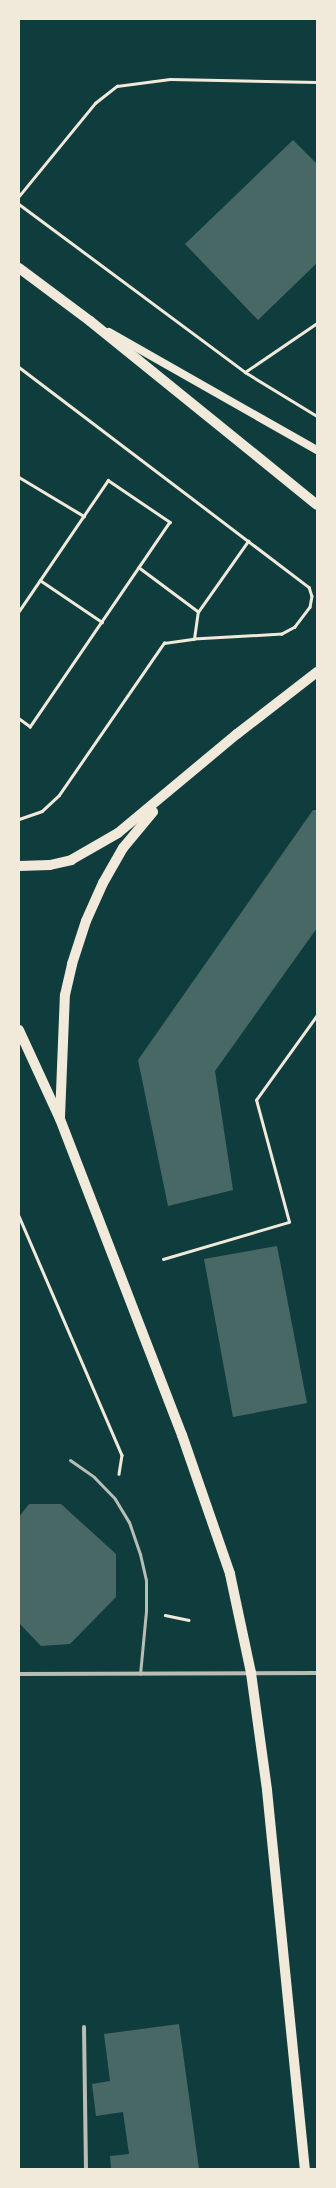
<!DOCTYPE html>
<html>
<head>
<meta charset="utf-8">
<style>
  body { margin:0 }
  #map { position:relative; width:336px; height:2188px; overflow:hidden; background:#0f3d3e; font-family:"PT Sans",sans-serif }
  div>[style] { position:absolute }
  .building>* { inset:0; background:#486865 }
  .path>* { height:2.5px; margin:-1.25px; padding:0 1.25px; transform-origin:1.25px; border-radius:1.25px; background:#f1e9da }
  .service>* { height:3px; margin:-1.5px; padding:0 1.5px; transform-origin:1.5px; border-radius:1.5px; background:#b8beb3 }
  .minor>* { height:4px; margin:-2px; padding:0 2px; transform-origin:2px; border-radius:2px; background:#b8beb3 }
  .secondary>* { height:8px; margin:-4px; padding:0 4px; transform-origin:4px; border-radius:4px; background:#f1e9da }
  .primary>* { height:10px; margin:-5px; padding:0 5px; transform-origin:5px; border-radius:5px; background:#f1e9da }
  span { translate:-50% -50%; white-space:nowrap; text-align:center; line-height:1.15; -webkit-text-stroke:4px #f1e9da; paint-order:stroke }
  .frame { position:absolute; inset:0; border:20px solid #f1e9da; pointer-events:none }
</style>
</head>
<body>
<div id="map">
  <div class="building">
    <i style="clip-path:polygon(293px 140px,317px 164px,317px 263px,258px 320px,185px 244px)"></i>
    <i style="clip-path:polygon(313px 810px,317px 810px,317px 928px,215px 1071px,233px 1190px,168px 1206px,138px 1060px)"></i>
    <i style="clip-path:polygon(277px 1246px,307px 1403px,233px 1417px,204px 1259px)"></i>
    <i style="clip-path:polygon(29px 1504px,61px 1504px,116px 1554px,116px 1597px,70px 1644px,41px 1646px,19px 1623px,19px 1517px)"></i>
    <i style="clip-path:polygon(179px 2024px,199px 2169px,111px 2169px,110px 2156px,129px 2154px,123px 2112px,96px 2116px,92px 2084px,110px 2081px,104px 2034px)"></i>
  </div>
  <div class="path">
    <i style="left:19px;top:196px;width:120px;rotate:-50.7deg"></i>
    <i style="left:95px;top:103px;width:28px;rotate:-38deg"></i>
    <i style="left:117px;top:86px;width:53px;rotate:-7.5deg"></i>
    <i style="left:170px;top:79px;width:147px;rotate:1.2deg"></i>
    <i style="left:19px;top:204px;width:282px;rotate:36.6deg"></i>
    <i style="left:245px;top:372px;width:84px;rotate:31.4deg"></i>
    <i style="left:19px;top:367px;width:364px;rotate:37.2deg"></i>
    <i style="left:309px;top:587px;width:9px;rotate:72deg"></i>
    <i style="left:312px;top:596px;width:11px;rotate:100deg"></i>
    <i style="left:310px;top:607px;width:25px;rotate:127deg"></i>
    <i style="left:295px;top:627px;width:15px;rotate:152deg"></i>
    <i style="left:282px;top:634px;width:88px;rotate:176.7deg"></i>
    <i style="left:245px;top:372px;width:87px;rotate:-34.2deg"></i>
    <i style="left:19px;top:477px;width:76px;rotate:31deg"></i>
    <i style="left:40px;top:580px;width:75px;rotate:34.1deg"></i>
    <i style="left:19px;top:611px;width:158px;rotate:-55.8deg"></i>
    <i style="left:108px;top:480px;width:75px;rotate:34.1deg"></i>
    <i style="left:170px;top:522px;width:248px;rotate:124.3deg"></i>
    <i style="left:30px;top:727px;width:14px;rotate:-144deg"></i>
    <i style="left:198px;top:612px;width:87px;rotate:-54.8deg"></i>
    <i style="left:19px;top:819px;width:24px;rotate:-19deg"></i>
    <i style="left:42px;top:811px;width:23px;rotate:-43deg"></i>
    <i style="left:59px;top:795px;width:185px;rotate:-55.4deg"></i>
    <i style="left:164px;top:643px;width:30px;rotate:-8deg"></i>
    <i style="left:194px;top:639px;width:27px;rotate:-82deg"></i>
    <i style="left:198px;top:612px;width:74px;rotate:-143.3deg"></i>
    <i style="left:19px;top:1216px;width:260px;rotate:66.7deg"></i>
    <i style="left:122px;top:1455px;width:19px;rotate:99deg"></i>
    <i style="left:163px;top:1259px;width:131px;rotate:-16.4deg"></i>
    <i style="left:289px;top:1222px;width:126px;rotate:-105.1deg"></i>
    <i style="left:256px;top:1100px;width:105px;rotate:-54.3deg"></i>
    <i style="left:165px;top:1615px;width:24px;rotate:12deg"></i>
  </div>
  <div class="service">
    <i style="left:70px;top:1460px;width:29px;rotate:35deg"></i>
    <i style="left:94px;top:1477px;width:30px;rotate:46deg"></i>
    <i style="left:115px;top:1499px;width:27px;rotate:59deg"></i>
    <i style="left:129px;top:1522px;width:34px;rotate:71deg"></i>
    <i style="left:140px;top:1554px;width:27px;rotate:77deg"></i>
    <i style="left:146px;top:1580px;width:31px;rotate:90deg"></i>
    <i style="left:146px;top:1611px;width:63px;rotate:95.4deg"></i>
  </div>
  <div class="minor">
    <i style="left:19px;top:1674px;width:298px;rotate:-0.2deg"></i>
    <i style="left:84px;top:2027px;width:142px;rotate:89.2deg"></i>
  </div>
  <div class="secondary">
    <i style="left:109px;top:332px;width:239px;rotate:29.6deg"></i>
  </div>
  <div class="primary">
    <i style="left:19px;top:268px;width:89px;rotate:36.7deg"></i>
    <i style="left:90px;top:321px;width:292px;rotate:39deg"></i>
    <i style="left:19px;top:866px;width:31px;rotate:-2deg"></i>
    <i style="left:50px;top:865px;width:22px;rotate:-13deg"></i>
    <i style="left:71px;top:860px;width:54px;rotate:-29.9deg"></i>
    <i style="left:118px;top:833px;width:155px;rotate:-39.8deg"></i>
    <i style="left:237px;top:734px;width:101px;rotate:-37.8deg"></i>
    <i style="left:19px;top:1030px;width:98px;rotate:65.3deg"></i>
    <i style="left:60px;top:1119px;width:339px;rotate:68.9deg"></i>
    <i style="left:182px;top:1435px;width:147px;rotate:70.9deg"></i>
    <i style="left:230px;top:1574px;width:101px;rotate:78deg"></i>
    <i style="left:251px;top:1673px;width:118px;rotate:82.2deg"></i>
    <i style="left:267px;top:1790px;width:381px;rotate:84.3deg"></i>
    <i style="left:60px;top:1117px;width:122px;rotate:-87.7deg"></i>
    <i style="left:65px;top:995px;width:32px;rotate:-77deg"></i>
    <i style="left:72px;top:964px;width:45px;rotate:-72deg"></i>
    <i style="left:86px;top:921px;width:42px;rotate:-65.9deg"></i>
    <i style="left:103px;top:883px;width:40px;rotate:-60.3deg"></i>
    <i style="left:123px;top:848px;width:47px;rotate:-50.2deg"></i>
  </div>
  <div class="frame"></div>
</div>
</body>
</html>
